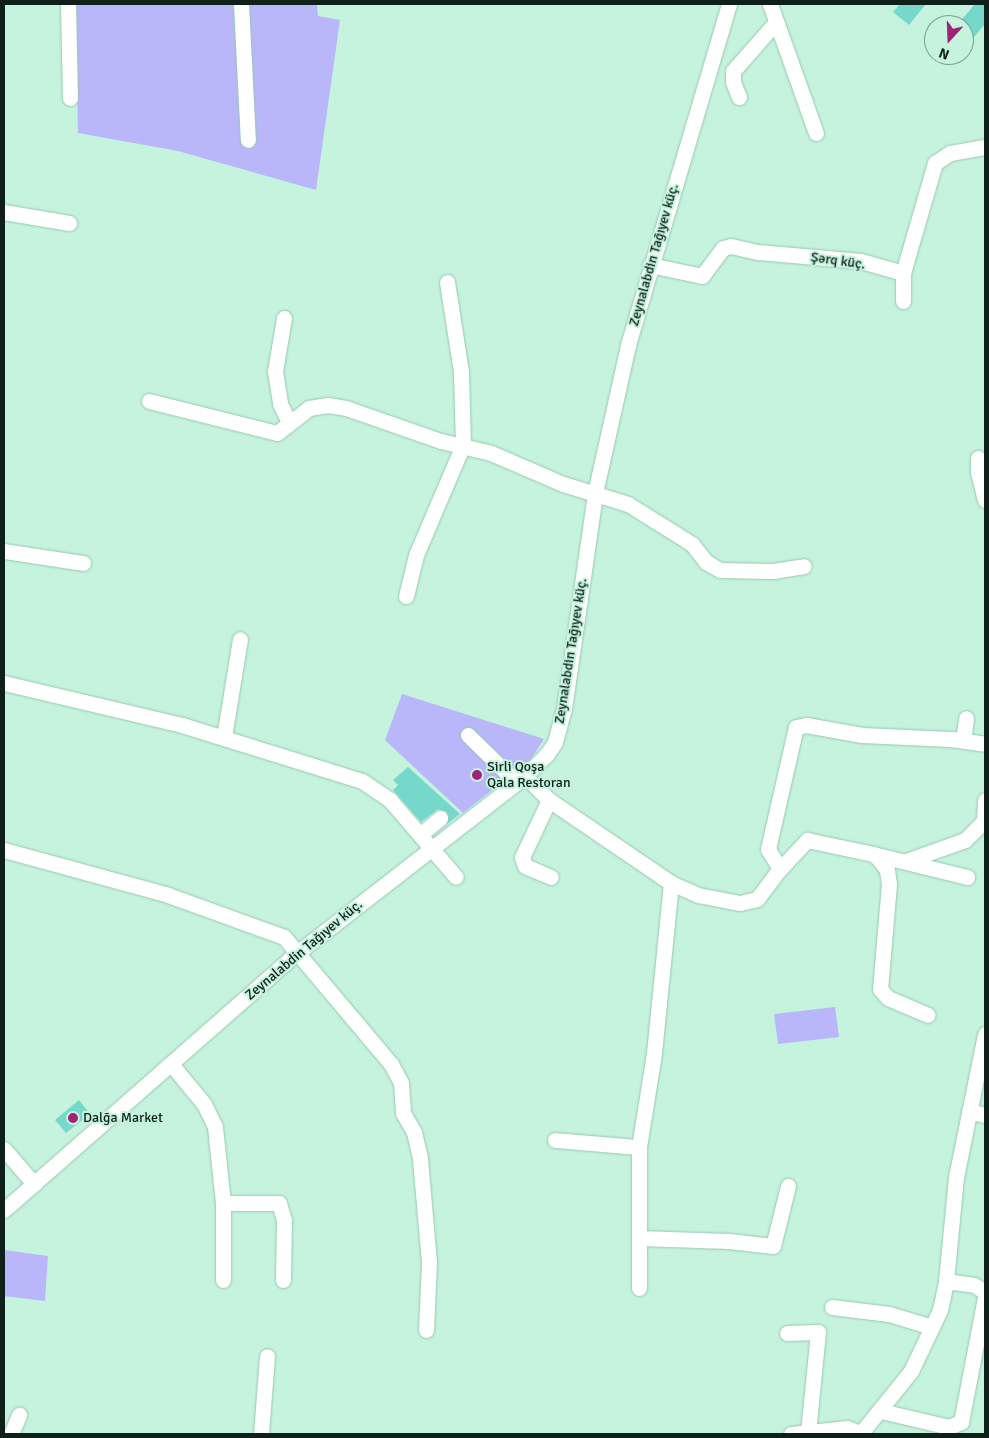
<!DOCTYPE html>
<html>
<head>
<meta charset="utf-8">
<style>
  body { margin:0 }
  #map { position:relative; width:989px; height:1438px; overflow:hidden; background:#c5f3de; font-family:Signika,sans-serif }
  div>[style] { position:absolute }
  .green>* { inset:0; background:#b9b7fa }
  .building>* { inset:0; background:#76d8cb }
  .roads { filter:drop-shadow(0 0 1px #9ac7b2) drop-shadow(0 0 1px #9ac7b2) }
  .minor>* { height:15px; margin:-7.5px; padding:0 7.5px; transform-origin:7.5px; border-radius:7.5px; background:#fff }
  .dots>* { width:14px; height:14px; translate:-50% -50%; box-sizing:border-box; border:2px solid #c5f3de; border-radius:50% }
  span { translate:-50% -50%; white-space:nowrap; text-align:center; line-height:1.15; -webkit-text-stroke:4px #c5f3de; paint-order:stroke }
  .street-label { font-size:14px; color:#0e2019 }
  .poi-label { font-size:14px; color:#0e2019 }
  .left { translate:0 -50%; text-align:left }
  .frame { position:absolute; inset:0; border:5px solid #0e2019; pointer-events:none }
  .north { position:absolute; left:924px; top:15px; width:50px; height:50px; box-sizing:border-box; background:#c5f3de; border:1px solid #7c9f8f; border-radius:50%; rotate:200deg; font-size:14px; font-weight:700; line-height:20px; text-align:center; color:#0e2019 }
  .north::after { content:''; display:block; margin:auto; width:18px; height:22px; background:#a12377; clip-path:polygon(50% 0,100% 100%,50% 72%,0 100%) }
</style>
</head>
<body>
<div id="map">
  <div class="green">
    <i style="clip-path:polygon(75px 4px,317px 4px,318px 16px,340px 20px,316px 190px,178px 151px,78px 133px)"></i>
    <i style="clip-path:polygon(402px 694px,544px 739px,531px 759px,463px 813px,385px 740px)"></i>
    <i style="clip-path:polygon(835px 1007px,839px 1037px,778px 1044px,774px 1014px)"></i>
    <i style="clip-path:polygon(4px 1250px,48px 1256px,45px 1301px,4px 1296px)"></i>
  </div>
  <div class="building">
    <i style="clip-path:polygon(900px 4px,926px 4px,909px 25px,893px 12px)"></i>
    <i style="clip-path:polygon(975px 4px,985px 4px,985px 24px,964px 49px,964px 25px,957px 25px)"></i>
    <i style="clip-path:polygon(408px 767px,460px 814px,447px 824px,447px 812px,438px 809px,421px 822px,393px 790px,398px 785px,393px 780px)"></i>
    <i style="clip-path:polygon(79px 1100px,90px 1114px,66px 1133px,55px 1120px)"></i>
  </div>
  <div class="roads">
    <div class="minor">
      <i style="left:68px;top:4px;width:94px;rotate:88.8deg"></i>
      <i style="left:241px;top:4px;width:136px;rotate:87.1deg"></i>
      <i style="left:770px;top:4px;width:137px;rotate:70.4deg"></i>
      <i style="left:739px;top:97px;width:16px;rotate:-112deg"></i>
      <i style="left:733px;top:82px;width:11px;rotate:-90deg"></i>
      <i style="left:733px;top:71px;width:65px;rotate:-48.7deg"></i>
      <i style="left:4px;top:212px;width:66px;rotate:9.6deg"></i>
      <i style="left:650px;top:265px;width:53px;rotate:11.9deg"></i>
      <i style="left:702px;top:276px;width:35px;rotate:-53deg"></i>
      <i style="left:723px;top:248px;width:8px;rotate:-14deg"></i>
      <i style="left:731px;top:246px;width:28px;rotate:13deg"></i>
      <i style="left:758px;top:252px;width:103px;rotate:5deg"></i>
      <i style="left:861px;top:261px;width:44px;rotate:15.9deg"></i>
      <i style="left:903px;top:273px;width:115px;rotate:-73.8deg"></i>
      <i style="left:935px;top:163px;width:18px;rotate:-34deg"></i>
      <i style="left:950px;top:153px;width:36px;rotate:-10deg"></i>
      <i style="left:903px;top:301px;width:28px;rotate:-90deg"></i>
      <i style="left:284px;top:318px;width:54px;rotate:99.6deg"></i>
      <i style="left:275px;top:371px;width:33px;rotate:81deg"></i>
      <i style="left:280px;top:404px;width:20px;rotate:63deg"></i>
      <i style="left:149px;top:401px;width:132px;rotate:14deg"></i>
      <i style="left:277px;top:433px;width:41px;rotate:-38deg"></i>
      <i style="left:309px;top:408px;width:19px;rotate:-9deg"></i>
      <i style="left:328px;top:405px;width:18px;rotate:9deg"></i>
      <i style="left:346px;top:408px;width:101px;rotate:19.2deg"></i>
      <i style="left:441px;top:441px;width:51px;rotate:13.5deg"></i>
      <i style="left:491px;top:453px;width:78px;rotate:23.3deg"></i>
      <i style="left:563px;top:484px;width:68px;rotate:17.1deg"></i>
      <i style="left:628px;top:504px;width:75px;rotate:32deg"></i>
      <i style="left:692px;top:544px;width:23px;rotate:52deg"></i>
      <i style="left:706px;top:562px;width:16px;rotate:30deg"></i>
      <i style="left:720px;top:570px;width:53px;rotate:1.1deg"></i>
      <i style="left:773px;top:571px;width:31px;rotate:-9deg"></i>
      <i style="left:978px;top:458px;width:14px;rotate:90deg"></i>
      <i style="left:978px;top:472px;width:29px;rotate:76deg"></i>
      <i style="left:4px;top:551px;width:80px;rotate:8.6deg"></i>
      <i style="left:406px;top:596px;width:42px;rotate:-76.3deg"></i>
      <i style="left:416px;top:555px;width:120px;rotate:-66.9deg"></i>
      <i style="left:463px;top:445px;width:73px;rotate:-91.6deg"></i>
      <i style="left:461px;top:372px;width:91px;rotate:-98.8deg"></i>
      <i style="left:4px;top:683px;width:183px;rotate:13.3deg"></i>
      <i style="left:182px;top:725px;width:189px;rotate:17.3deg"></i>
      <i style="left:362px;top:781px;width:34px;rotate:34deg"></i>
      <i style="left:390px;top:800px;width:101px;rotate:49.4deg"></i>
      <i style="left:468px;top:735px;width:67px;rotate:44.4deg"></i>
      <i style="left:224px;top:737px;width:99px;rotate:-80.7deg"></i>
      <i style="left:963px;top:740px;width:22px;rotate:-82deg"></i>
      <i style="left:525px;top:776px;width:34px;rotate:45deg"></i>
      <i style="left:549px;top:800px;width:148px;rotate:34.2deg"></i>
      <i style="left:671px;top:883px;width:30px;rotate:24deg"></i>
      <i style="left:698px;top:895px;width:43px;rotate:10.8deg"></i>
      <i style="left:740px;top:903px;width:17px;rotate:-13deg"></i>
      <i style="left:757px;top:899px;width:38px;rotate:-53deg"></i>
      <i style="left:780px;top:869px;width:23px;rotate:-121deg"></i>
      <i style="left:768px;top:849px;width:125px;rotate:-77.1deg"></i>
      <i style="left:796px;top:727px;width:10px;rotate:-11deg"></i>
      <i style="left:806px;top:725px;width:57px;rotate:10.1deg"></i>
      <i style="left:862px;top:735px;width:89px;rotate:2.6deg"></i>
      <i style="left:951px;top:739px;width:34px;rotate:8deg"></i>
      <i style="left:549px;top:800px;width:63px;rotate:115.3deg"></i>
      <i style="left:522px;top:857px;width:9px;rotate:72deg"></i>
      <i style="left:525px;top:866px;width:28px;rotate:23deg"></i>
      <i style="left:421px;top:834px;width:25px;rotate:-40deg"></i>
      <i style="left:4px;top:850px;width:170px;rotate:15.3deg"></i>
      <i style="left:168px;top:895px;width:123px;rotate:19.9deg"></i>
      <i style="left:284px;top:937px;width:166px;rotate:49.9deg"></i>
      <i style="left:391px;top:1064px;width:21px;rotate:62deg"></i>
      <i style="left:401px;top:1083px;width:30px;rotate:86deg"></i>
      <i style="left:403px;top:1113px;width:22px;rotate:60deg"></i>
      <i style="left:414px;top:1132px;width:28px;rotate:77deg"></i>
      <i style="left:420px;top:1159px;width:103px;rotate:85deg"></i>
      <i style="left:429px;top:1262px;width:68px;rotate:92.5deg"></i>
      <i style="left:873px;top:854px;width:97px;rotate:13.7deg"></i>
      <i style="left:906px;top:861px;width:63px;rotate:-19.6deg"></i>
      <i style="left:965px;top:840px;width:27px;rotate:-45deg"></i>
      <i style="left:984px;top:821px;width:21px;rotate:-87deg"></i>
      <i style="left:780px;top:869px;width:40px;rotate:-47deg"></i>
      <i style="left:807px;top:840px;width:67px;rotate:12deg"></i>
      <i style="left:873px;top:854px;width:8px;rotate:40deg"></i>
      <i style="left:879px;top:859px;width:14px;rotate:54deg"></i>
      <i style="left:887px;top:870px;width:14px;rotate:82deg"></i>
      <i style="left:889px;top:884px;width:105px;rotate:94.9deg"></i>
      <i style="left:880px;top:989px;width:12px;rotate:48deg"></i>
      <i style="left:888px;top:998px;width:43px;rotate:23deg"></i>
      <i style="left:171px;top:1064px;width:52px;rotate:50.5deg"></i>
      <i style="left:204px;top:1104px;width:25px;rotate:64deg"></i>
      <i style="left:215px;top:1127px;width:76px;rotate:84deg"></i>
      <i style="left:223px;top:1203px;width:77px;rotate:90deg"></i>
      <i style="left:969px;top:1111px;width:16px;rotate:14deg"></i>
      <i style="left:555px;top:1140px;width:84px;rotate:4.8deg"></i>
      <i style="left:4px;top:1149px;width:46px;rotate:49.4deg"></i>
      <i style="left:223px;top:1203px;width:56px"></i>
      <i style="left:279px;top:1203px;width:18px;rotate:74deg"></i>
      <i style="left:284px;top:1220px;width:60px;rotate:91deg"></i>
      <i style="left:4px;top:1210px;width:390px;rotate:-41.3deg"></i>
      <i style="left:297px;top:953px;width:289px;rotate:-37.8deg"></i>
      <i style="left:525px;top:776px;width:31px;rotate:-45deg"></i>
      <i style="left:547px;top:754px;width:14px;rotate:-56deg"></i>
      <i style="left:555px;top:742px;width:34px;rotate:-75deg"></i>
      <i style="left:564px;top:709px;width:218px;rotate:-81.8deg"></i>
      <i style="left:595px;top:493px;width:152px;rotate:-77.4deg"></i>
      <i style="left:628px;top:345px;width:356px;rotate:-73.5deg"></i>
      <i style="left:639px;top:1238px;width:90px;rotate:1.9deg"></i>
      <i style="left:729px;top:1241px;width:44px;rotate:6.5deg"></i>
      <i style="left:773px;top:1246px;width:62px;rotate:-76deg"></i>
      <i style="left:946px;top:1281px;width:28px;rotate:8deg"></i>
      <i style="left:974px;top:1285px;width:13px;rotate:32deg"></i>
      <i style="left:639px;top:1288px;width:141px;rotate:-90deg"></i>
      <i style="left:639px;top:1147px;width:95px;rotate:-80.9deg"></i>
      <i style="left:654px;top:1053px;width:171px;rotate:-84.3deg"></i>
      <i style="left:832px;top:1307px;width:57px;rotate:7deg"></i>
      <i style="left:889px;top:1314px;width:45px;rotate:16.8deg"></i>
      <i style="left:787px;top:1333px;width:31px;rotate:-2deg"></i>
      <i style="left:818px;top:1332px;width:100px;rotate:95.7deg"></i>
      <i style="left:881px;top:1411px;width:70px;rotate:13.2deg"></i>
      <i style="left:949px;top:1427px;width:13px;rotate:-23deg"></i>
      <i style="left:961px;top:1422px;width:127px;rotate:-79.1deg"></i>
      <i style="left:861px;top:1433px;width:80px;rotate:-51.1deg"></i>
      <i style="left:911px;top:1371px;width:68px;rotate:-64.6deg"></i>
      <i style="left:940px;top:1310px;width:30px;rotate:-78deg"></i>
      <i style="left:946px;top:1281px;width:104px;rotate:-84.5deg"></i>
      <i style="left:956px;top:1177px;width:146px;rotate:-78.5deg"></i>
      <i style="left:11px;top:1434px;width:21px;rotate:-67deg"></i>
      <i style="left:261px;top:1434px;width:78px;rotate:-85.6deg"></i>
      <i style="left:791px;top:1434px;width:56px;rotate:-6.1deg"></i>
      <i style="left:847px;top:1428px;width:16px;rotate:22deg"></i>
    </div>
  </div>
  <div class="dots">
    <i style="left:477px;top:775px;background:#a12377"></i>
    <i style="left:73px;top:1118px;background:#a12377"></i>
  </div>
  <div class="street-label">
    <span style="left:654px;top:255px;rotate:-74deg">Zeynalabdin Tağıyev küç.</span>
    <span style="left:838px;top:261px;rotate:8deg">Şərq küç.</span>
    <span style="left:571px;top:651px;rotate:-81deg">Zeynalabdin Tağıyev küç.</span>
    <span style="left:304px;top:950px;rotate:-40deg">Zeynalabdin Tağıyev küç.</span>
  </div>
  <div class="poi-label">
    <span class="left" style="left:487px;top:775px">Sirli Qoşa<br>Qala Restoran</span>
    <span class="left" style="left:83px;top:1118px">Dalğa Market</span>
  </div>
  <div class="frame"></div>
  <div class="north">N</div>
</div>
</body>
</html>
